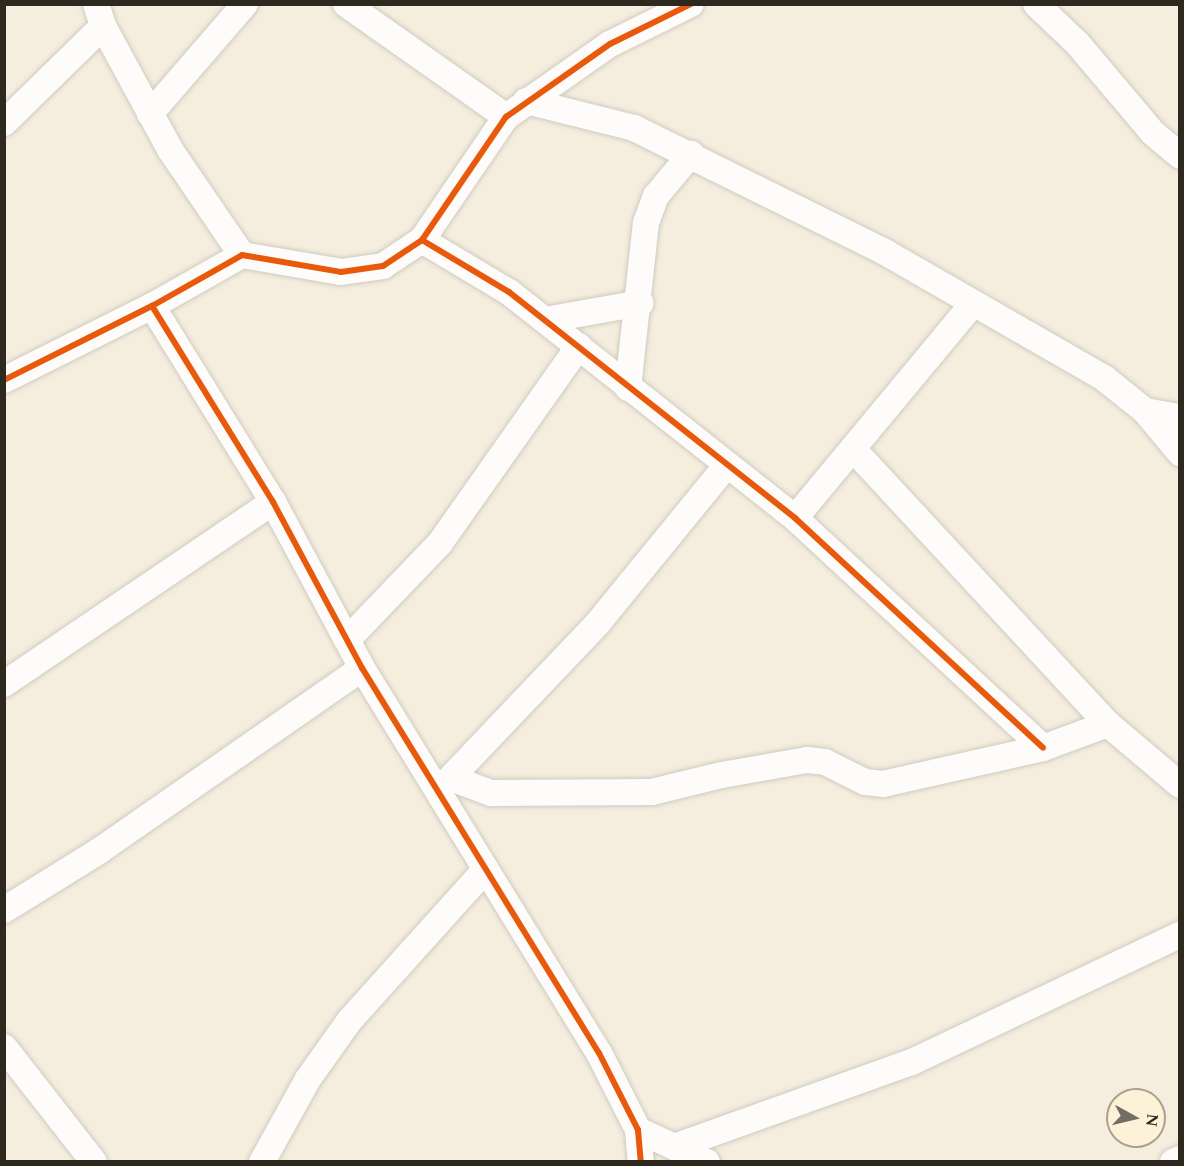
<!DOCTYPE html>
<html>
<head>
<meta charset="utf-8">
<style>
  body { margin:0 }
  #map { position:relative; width:1184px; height:1166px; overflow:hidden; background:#f5eedf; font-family:Spectral,serif }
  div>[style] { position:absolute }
  .roads { filter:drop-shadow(0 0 2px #d0cbc0) drop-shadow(0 0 2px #d0cbc0) }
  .minor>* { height:26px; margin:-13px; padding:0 13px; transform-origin:13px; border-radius:13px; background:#fefcfa }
  .cycleway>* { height:6px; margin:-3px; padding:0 3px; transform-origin:3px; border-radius:3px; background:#e8590c }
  span { translate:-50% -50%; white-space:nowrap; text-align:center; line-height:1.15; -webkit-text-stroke:6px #fdf1d7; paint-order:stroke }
  .frame { position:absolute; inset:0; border:6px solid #2d291f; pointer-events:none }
  .north { position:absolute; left:1106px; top:1088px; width:60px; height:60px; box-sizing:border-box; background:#fdf1d7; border:2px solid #aaa18d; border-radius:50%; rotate:98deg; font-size:16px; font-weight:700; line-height:24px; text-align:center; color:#2d291f }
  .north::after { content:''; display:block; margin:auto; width:21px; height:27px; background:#736e62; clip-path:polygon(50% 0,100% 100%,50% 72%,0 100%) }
</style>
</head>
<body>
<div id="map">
  <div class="roads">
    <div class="minor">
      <i style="left:96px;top:4px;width:23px;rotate:72deg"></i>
      <i style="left:103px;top:26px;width:142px;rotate:61.5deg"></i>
      <i style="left:171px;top:151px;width:126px;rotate:55.7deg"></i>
      <i style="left:346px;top:4px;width:196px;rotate:35.2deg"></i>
      <i style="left:1036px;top:4px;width:57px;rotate:43.6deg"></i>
      <i style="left:1077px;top:43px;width:118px;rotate:49.8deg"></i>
      <i style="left:1153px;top:133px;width:35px;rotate:40deg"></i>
      <i style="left:526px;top:101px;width:111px;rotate:14deg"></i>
      <i style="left:634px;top:128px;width:278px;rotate:26.3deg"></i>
      <i style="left:883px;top:251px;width:255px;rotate:29.9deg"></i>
      <i style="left:1104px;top:378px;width:53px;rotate:38.8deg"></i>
      <i style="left:1145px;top:411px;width:55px;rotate:50.2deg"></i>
      <i style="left:150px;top:114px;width:145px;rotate:-49.2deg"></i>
      <i style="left:4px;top:123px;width:139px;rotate:-44.4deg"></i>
      <i style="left:422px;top:240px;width:101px;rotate:30.9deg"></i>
      <i style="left:509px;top:292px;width:365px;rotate:38.3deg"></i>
      <i style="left:795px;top:518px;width:338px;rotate:42.8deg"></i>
      <i style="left:152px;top:306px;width:230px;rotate:58.3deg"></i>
      <i style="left:273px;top:502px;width:188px;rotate:61.8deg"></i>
      <i style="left:362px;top:668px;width:452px;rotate:58.4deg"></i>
      <i style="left:599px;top:1053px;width:86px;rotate:63.1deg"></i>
      <i style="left:638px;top:1130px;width:32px;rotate:85deg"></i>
      <i style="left:545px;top:320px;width:97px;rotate:-10.1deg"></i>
      <i style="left:4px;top:380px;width:165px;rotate:-26.6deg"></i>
      <i style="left:152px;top:306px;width:103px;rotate:-29.5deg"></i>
      <i style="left:242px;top:255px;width:100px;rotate:9.7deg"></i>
      <i style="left:341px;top:272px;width:42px;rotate:-8.1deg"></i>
      <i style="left:383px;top:266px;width:47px;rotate:-33.7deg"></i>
      <i style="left:422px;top:240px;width:149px;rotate:-55.7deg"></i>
      <i style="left:506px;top:117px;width:127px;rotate:-35.1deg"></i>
      <i style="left:610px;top:44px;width:90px;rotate:-26.3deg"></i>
      <i style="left:628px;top:388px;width:166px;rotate:-83.8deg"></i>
      <i style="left:646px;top:223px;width:29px;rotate:-70deg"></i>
      <i style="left:656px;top:196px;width:55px;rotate:-50.2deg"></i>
      <i style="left:1145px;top:411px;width:36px;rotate:10deg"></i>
      <i style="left:854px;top:450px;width:374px;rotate:47.2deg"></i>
      <i style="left:1108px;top:724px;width:94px;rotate:40.3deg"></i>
      <i style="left:795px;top:518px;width:277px;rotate:-50.3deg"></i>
      <i style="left:347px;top:640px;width:134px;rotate:-46.2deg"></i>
      <i style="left:440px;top:543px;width:241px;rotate:-54.8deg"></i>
      <i style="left:4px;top:684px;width:325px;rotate:-34.1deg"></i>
      <i style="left:451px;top:778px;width:43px;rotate:20.6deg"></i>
      <i style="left:491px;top:793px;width:161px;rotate:-0.4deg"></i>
      <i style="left:652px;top:792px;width:72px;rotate:-13.7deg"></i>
      <i style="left:722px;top:775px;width:86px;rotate:-10deg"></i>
      <i style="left:807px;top:760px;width:18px;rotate:6deg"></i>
      <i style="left:825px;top:762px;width:45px;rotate:26.6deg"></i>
      <i style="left:865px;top:782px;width:18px;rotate:6deg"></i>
      <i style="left:883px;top:784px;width:164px;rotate:-12.7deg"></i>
      <i style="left:1043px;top:748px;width:69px;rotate:-20.3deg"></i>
      <i style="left:440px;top:789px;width:229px;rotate:-46.4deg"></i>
      <i style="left:598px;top:623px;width:203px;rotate:-50.8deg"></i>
      <i style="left:4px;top:910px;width:112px;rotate:-31.8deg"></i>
      <i style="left:99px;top:851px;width:320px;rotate:-34.8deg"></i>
      <i style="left:4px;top:1047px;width:146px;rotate:52deg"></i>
      <i style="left:638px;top:1130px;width:76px;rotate:24.9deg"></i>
      <i style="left:674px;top:1147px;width:253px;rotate:-19.7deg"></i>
      <i style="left:912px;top:1062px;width:297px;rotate:-25.4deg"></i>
      <i style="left:262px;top:1162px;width:95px;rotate:-61deg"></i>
      <i style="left:308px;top:1079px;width:72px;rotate:-54.6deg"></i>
      <i style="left:350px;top:1020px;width:202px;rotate:-48deg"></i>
      <i style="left:1173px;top:1162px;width:8px;rotate:-23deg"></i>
    </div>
  </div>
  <div class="cycleway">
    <i style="left:422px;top:240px;width:101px;rotate:30.9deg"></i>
    <i style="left:509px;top:292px;width:365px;rotate:38.3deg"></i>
    <i style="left:795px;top:518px;width:338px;rotate:42.8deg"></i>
    <i style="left:152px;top:306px;width:230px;rotate:58.3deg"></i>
    <i style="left:273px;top:502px;width:188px;rotate:61.8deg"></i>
    <i style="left:362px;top:668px;width:452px;rotate:58.4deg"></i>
    <i style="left:599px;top:1053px;width:86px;rotate:63.1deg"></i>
    <i style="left:638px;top:1130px;width:32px;rotate:85deg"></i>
    <i style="left:4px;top:380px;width:165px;rotate:-26.6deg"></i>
    <i style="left:152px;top:306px;width:103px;rotate:-29.5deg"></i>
    <i style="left:242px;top:255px;width:100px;rotate:9.7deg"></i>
    <i style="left:341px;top:272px;width:42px;rotate:-8.1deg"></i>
    <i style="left:383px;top:266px;width:47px;rotate:-33.7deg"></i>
    <i style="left:422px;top:240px;width:149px;rotate:-55.7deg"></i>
    <i style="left:506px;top:117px;width:127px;rotate:-35.1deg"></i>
    <i style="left:610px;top:44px;width:90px;rotate:-26.3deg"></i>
  </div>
  <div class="frame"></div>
  <div class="north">N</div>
</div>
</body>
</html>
